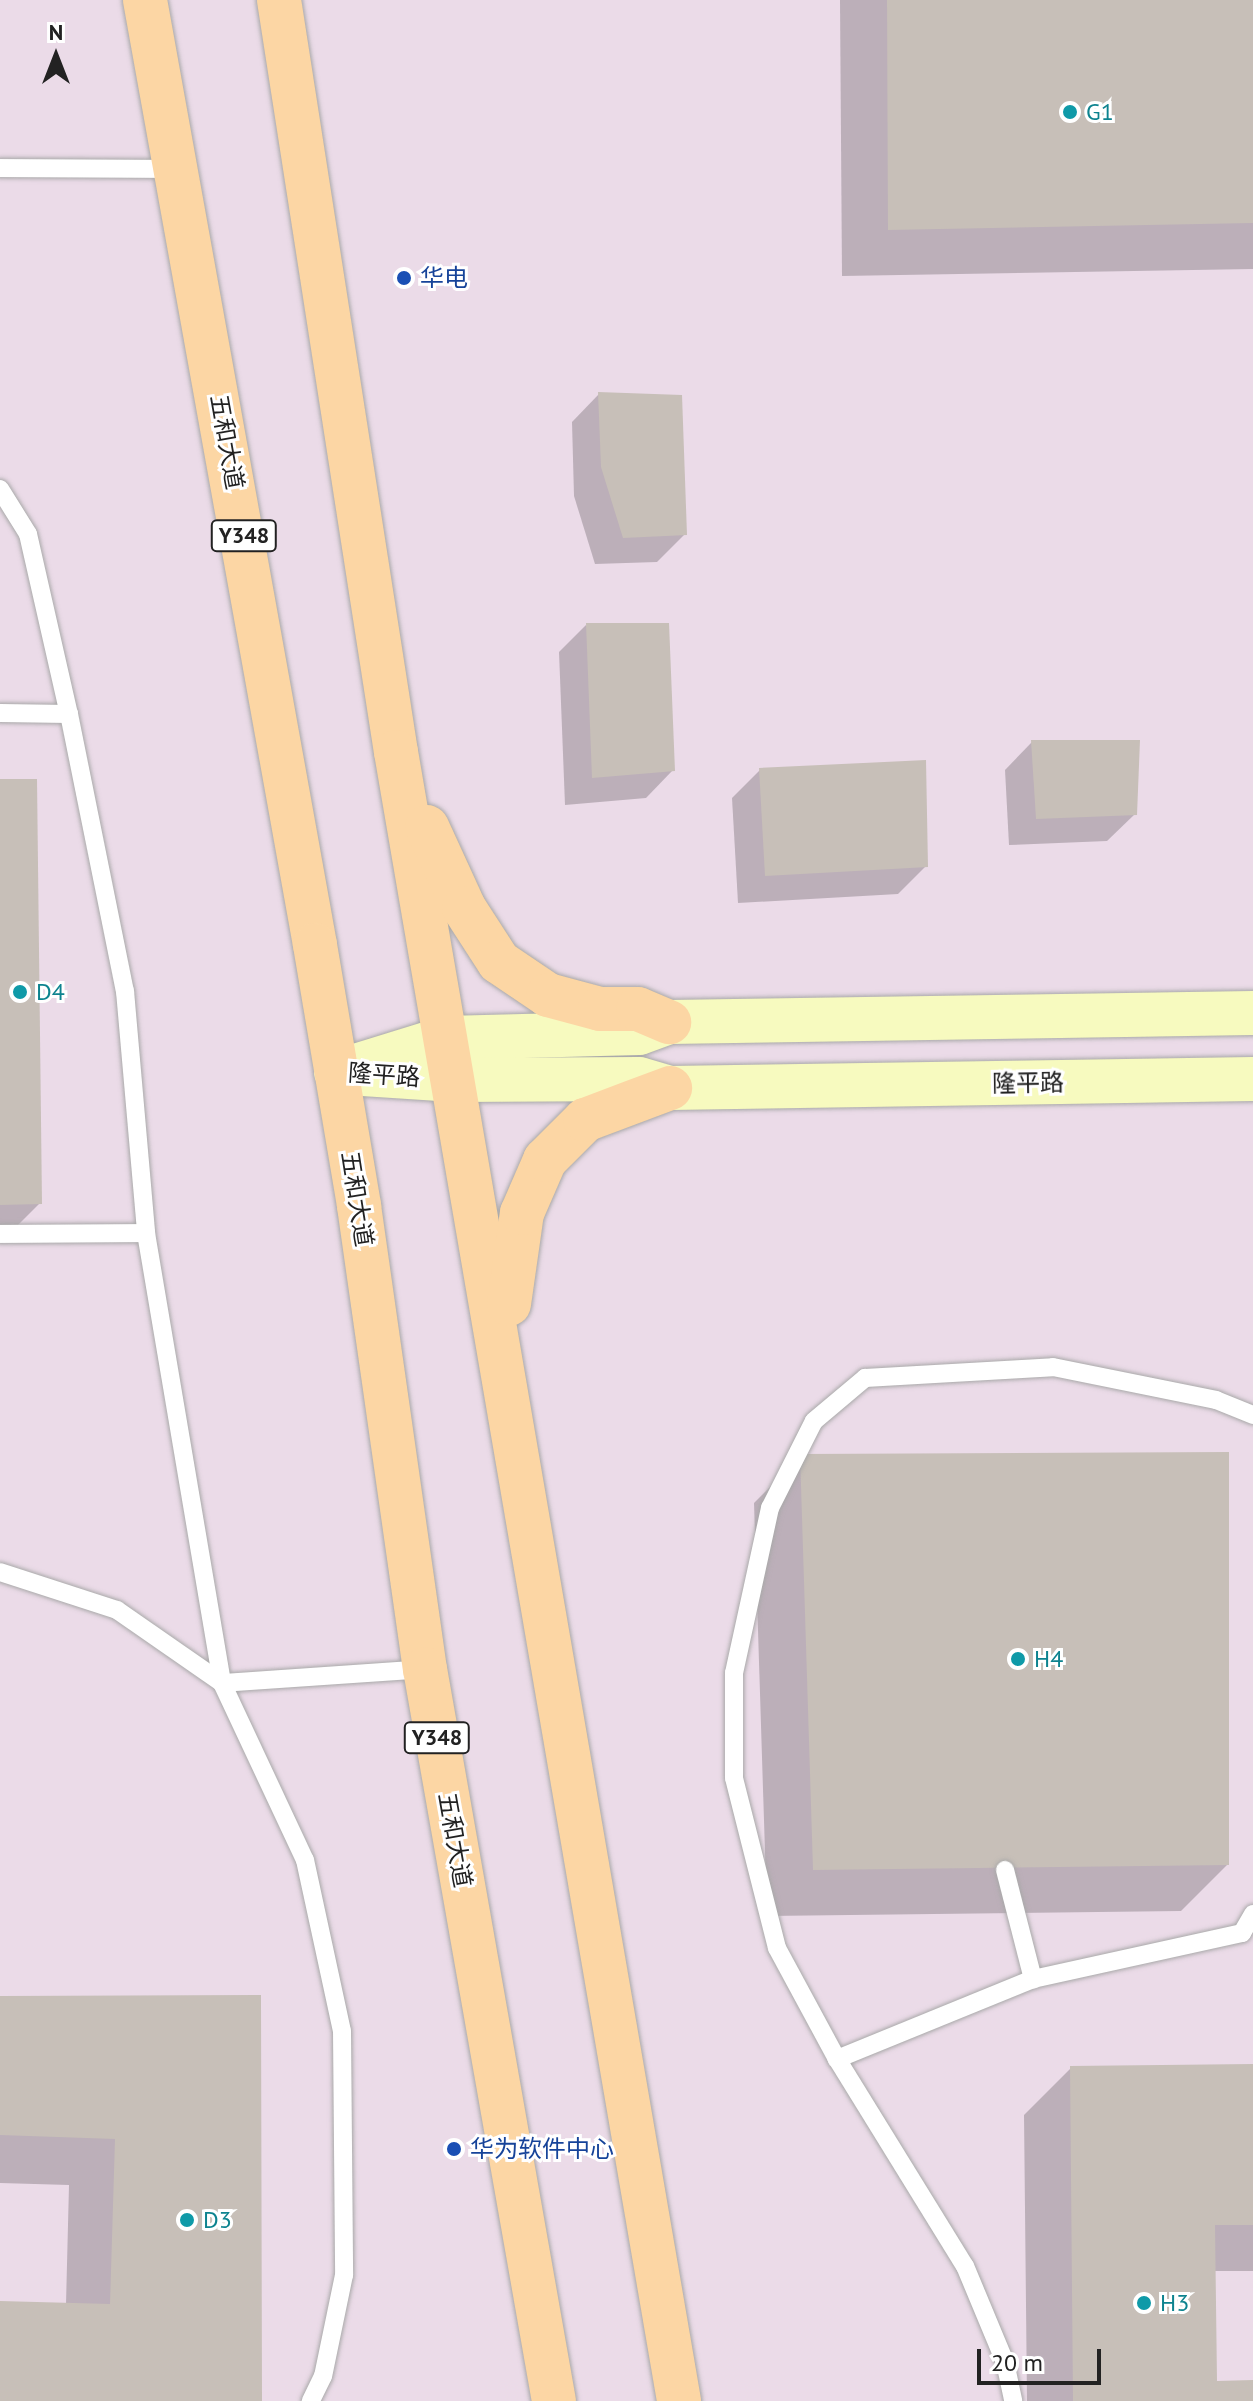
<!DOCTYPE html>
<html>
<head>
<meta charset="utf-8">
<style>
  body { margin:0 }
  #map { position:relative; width:1253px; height:2401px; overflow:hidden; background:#f2efe9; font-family:"PT Sans","Noto Sans SC",sans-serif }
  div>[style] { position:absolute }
  .industrial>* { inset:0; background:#ebdbe8 }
  .shadow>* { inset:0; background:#0003 }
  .building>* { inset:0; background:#c7bfb8 }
  .roads { filter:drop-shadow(0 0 2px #a9a9a9) drop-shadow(0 0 2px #a9a9a9) }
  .lane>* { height:18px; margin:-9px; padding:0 9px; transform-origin:9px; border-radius:9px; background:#fff }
  .secondary>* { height:44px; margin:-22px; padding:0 22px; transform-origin:22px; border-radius:22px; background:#f7fabf }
  .primary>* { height:44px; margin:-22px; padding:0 22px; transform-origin:22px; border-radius:22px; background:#fcd6a4 }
  .dots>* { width:22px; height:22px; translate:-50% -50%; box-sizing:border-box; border:4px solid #fff; border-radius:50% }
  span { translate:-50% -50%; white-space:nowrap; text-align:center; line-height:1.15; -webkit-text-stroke:6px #fff; paint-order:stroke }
  .shield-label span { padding:2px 6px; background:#fff; border:2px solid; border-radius:6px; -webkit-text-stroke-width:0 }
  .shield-label { font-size:22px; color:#222; font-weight:700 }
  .culture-label { font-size:24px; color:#0d838f }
  .left { translate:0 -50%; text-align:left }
  .transit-label { font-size:24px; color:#164399 }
  .street-label { font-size:24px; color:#222 }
  .north { position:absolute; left:16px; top:16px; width:80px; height:80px; -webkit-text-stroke:6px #fff; paint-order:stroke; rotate:0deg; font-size:22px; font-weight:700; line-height:32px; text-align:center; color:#222 }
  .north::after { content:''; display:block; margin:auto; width:28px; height:36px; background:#222; clip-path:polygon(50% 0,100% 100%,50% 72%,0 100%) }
  .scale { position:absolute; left:977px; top:2349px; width:124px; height:36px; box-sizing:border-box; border:4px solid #222; border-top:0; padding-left:10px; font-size:24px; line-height:28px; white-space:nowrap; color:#222; -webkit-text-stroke:6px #fff; paint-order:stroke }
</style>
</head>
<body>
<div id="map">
  <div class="industrial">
    <i style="clip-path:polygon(0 0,1253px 0,1253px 2401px,0 2401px)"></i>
  </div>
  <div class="shadow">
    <i style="clip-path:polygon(840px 0,1253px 0,1253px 269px,842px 276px)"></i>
    <i style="clip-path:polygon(599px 394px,685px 534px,657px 562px,595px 564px,574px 496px,572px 422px)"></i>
    <i style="clip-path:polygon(586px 625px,673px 770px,646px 798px,565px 805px,559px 652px)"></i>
    <i style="clip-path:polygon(1032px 742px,1135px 814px,1107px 841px,1009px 845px,1005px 770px)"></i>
    <i style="clip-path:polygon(760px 770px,926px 866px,898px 894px,738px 903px,732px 798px)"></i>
    <i style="clip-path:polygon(0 781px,40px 1203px,0 1243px)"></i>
    <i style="clip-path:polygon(801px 1456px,1228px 1864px,1181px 1911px,767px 1916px,754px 1503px)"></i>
    <i style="clip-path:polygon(259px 1997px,260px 2401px,0 2401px,0 2303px,66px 2304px,69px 2185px,0 2183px,0 1998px)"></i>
    <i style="clip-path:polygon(1253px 2066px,1253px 2271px,1213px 2271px,1215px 2383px,1253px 2382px,1253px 2401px,1027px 2401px,1024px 2115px,1071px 2068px)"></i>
  </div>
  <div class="building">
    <i style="clip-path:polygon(887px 0,1253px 0,1253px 223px,888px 230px)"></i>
    <i style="clip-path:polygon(598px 392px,682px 395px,687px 535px,623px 538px,601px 467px)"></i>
    <i style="clip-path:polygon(586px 623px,669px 623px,675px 771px,592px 778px)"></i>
    <i style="clip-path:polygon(1031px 740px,1140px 740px,1137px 815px,1036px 819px)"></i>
    <i style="clip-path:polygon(926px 760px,928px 867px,765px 876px,759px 768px)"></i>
    <i style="clip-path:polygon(0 779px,37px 779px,42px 1204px,0 1205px)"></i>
    <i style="clip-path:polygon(1229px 1452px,1229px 1865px,813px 1870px,800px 1454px)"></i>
    <i style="clip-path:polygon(261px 1995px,262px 2401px,0 2401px,0 2301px,110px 2304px,115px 2139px,0 2135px,0 1996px)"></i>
    <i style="clip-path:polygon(1253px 2064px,1253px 2225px,1215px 2225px,1217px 2381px,1253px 2380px,1253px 2401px,1073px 2401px,1070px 2066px)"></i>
  </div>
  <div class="roads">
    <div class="lane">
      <i style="left:0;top:168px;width:174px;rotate:0.3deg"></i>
      <i style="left:0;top:489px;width:53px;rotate:58.1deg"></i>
      <i style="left:28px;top:534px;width:185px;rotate:77.2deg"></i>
      <i style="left:0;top:713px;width:69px;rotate:0.8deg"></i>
      <i style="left:69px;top:714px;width:283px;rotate:78.6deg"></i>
      <i style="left:125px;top:991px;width:243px;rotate:85deg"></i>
      <i style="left:146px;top:1233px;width:146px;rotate:179.6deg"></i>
      <i style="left:146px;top:1233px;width:456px;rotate:80.4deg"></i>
      <i style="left:222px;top:1683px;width:203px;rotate:-3.9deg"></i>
      <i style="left:0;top:1572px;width:123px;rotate:18deg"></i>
      <i style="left:117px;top:1610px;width:128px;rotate:34.8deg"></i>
      <i style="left:222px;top:1683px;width:195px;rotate:64.9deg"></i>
      <i style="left:305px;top:1860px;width:175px;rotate:77.8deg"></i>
      <i style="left:342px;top:2031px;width:244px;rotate:89.5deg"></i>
      <i style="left:344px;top:2275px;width:103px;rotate:101.7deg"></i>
      <i style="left:323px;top:2376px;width:28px;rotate:116deg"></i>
      <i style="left:1005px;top:1870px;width:113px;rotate:75.6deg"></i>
      <i style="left:1033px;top:1979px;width:212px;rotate:157.8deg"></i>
      <i style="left:837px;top:2059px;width:243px;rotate:58.3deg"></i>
      <i style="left:965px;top:2266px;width:104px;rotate:67.4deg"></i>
      <i style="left:1005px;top:2362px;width:40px;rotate:78deg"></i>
      <i style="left:1033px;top:1979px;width:214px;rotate:-12.4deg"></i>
      <i style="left:1242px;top:1933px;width:22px;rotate:-60deg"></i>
      <i style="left:837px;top:2059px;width:126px;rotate:-118.4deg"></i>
      <i style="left:777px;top:1948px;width:175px;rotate:-104.2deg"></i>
      <i style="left:734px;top:1778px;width:105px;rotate:-90deg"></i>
      <i style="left:734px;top:1673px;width:169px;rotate:-77.7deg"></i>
      <i style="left:770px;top:1508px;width:97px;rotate:-63.2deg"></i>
      <i style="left:814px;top:1421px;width:67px;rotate:-40.1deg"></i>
      <i style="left:865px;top:1378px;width:188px;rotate:-3.3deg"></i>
      <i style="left:1053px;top:1367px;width:166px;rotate:11.4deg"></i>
      <i style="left:1216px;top:1400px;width:40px;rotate:22deg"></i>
    </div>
    <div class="secondary">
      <i style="left:336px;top:1072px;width:115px;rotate:-17.2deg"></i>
      <i style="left:446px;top:1038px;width:193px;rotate:-1.5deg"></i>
      <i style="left:639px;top:1033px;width:32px;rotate:-20deg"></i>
      <i style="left:669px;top:1022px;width:584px;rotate:-0.88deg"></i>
      <i style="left:363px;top:1074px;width:92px;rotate:3.7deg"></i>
      <i style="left:455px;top:1080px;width:184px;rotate:-0.3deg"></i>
      <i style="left:639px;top:1079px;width:32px;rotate:16deg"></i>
      <i style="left:670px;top:1088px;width:583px;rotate:-0.88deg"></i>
    </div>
    <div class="primary">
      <i style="left:145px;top:0;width:960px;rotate:79.8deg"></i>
      <i style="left:315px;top:945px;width:265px;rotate:80.4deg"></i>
      <i style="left:359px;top:1206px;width:468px;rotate:81.9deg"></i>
      <i style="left:425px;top:1669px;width:743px;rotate:80.01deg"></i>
      <i style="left:279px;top:0;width:761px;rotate:81.16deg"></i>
      <i style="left:396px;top:752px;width:1673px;rotate:80.26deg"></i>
      <i style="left:427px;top:827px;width:89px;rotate:65.4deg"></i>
      <i style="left:464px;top:908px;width:64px;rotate:57.1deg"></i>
      <i style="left:499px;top:962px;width:59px;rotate:34deg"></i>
      <i style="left:548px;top:995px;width:54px;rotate:15.1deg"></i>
      <i style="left:600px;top:1009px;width:38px"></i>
      <i style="left:638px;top:1009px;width:34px;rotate:23deg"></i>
      <i style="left:509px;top:1304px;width:92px;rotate:-81.9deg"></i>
      <i style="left:522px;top:1213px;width:58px;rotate:-66.5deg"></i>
      <i style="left:545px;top:1160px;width:57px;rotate:-45deg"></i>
      <i style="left:585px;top:1120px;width:91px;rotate:-20.6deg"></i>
    </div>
  </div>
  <div class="dots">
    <i style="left:1070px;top:112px;background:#0f9aa8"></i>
    <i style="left:404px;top:278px;background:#1a4fb4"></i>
    <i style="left:20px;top:992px;background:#0f9aa8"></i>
    <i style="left:1018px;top:1659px;background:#0f9aa8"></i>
    <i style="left:454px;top:2149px;background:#1a4fb4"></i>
    <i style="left:187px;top:2220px;background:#0f9aa8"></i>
    <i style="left:1144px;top:2303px;background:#0f9aa8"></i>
  </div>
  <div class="shield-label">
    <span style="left:244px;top:536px">Y348</span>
    <span style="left:437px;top:1738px">Y348</span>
  </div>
  <div class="culture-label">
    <span class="left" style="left:1086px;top:112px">G1</span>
    <span class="left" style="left:36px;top:992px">D4</span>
    <span class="left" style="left:1034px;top:1659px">H4</span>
    <span class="left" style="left:203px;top:2220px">D3</span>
    <span class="left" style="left:1160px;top:2303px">H3</span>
  </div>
  <div class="transit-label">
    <span class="left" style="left:420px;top:278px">华电</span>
    <span class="left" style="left:470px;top:2149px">华为软件中心</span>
  </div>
  <div class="street-label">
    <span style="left:227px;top:442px;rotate:80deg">五和大道</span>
    <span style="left:384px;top:1075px;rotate:4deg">隆平路</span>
    <span style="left:1028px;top:1083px;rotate:-1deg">隆平路</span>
    <span style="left:357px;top:1199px;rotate:81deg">五和大道</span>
    <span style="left:455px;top:1840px;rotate:80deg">五和大道</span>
  </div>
  <div class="north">N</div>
  <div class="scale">20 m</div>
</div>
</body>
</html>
